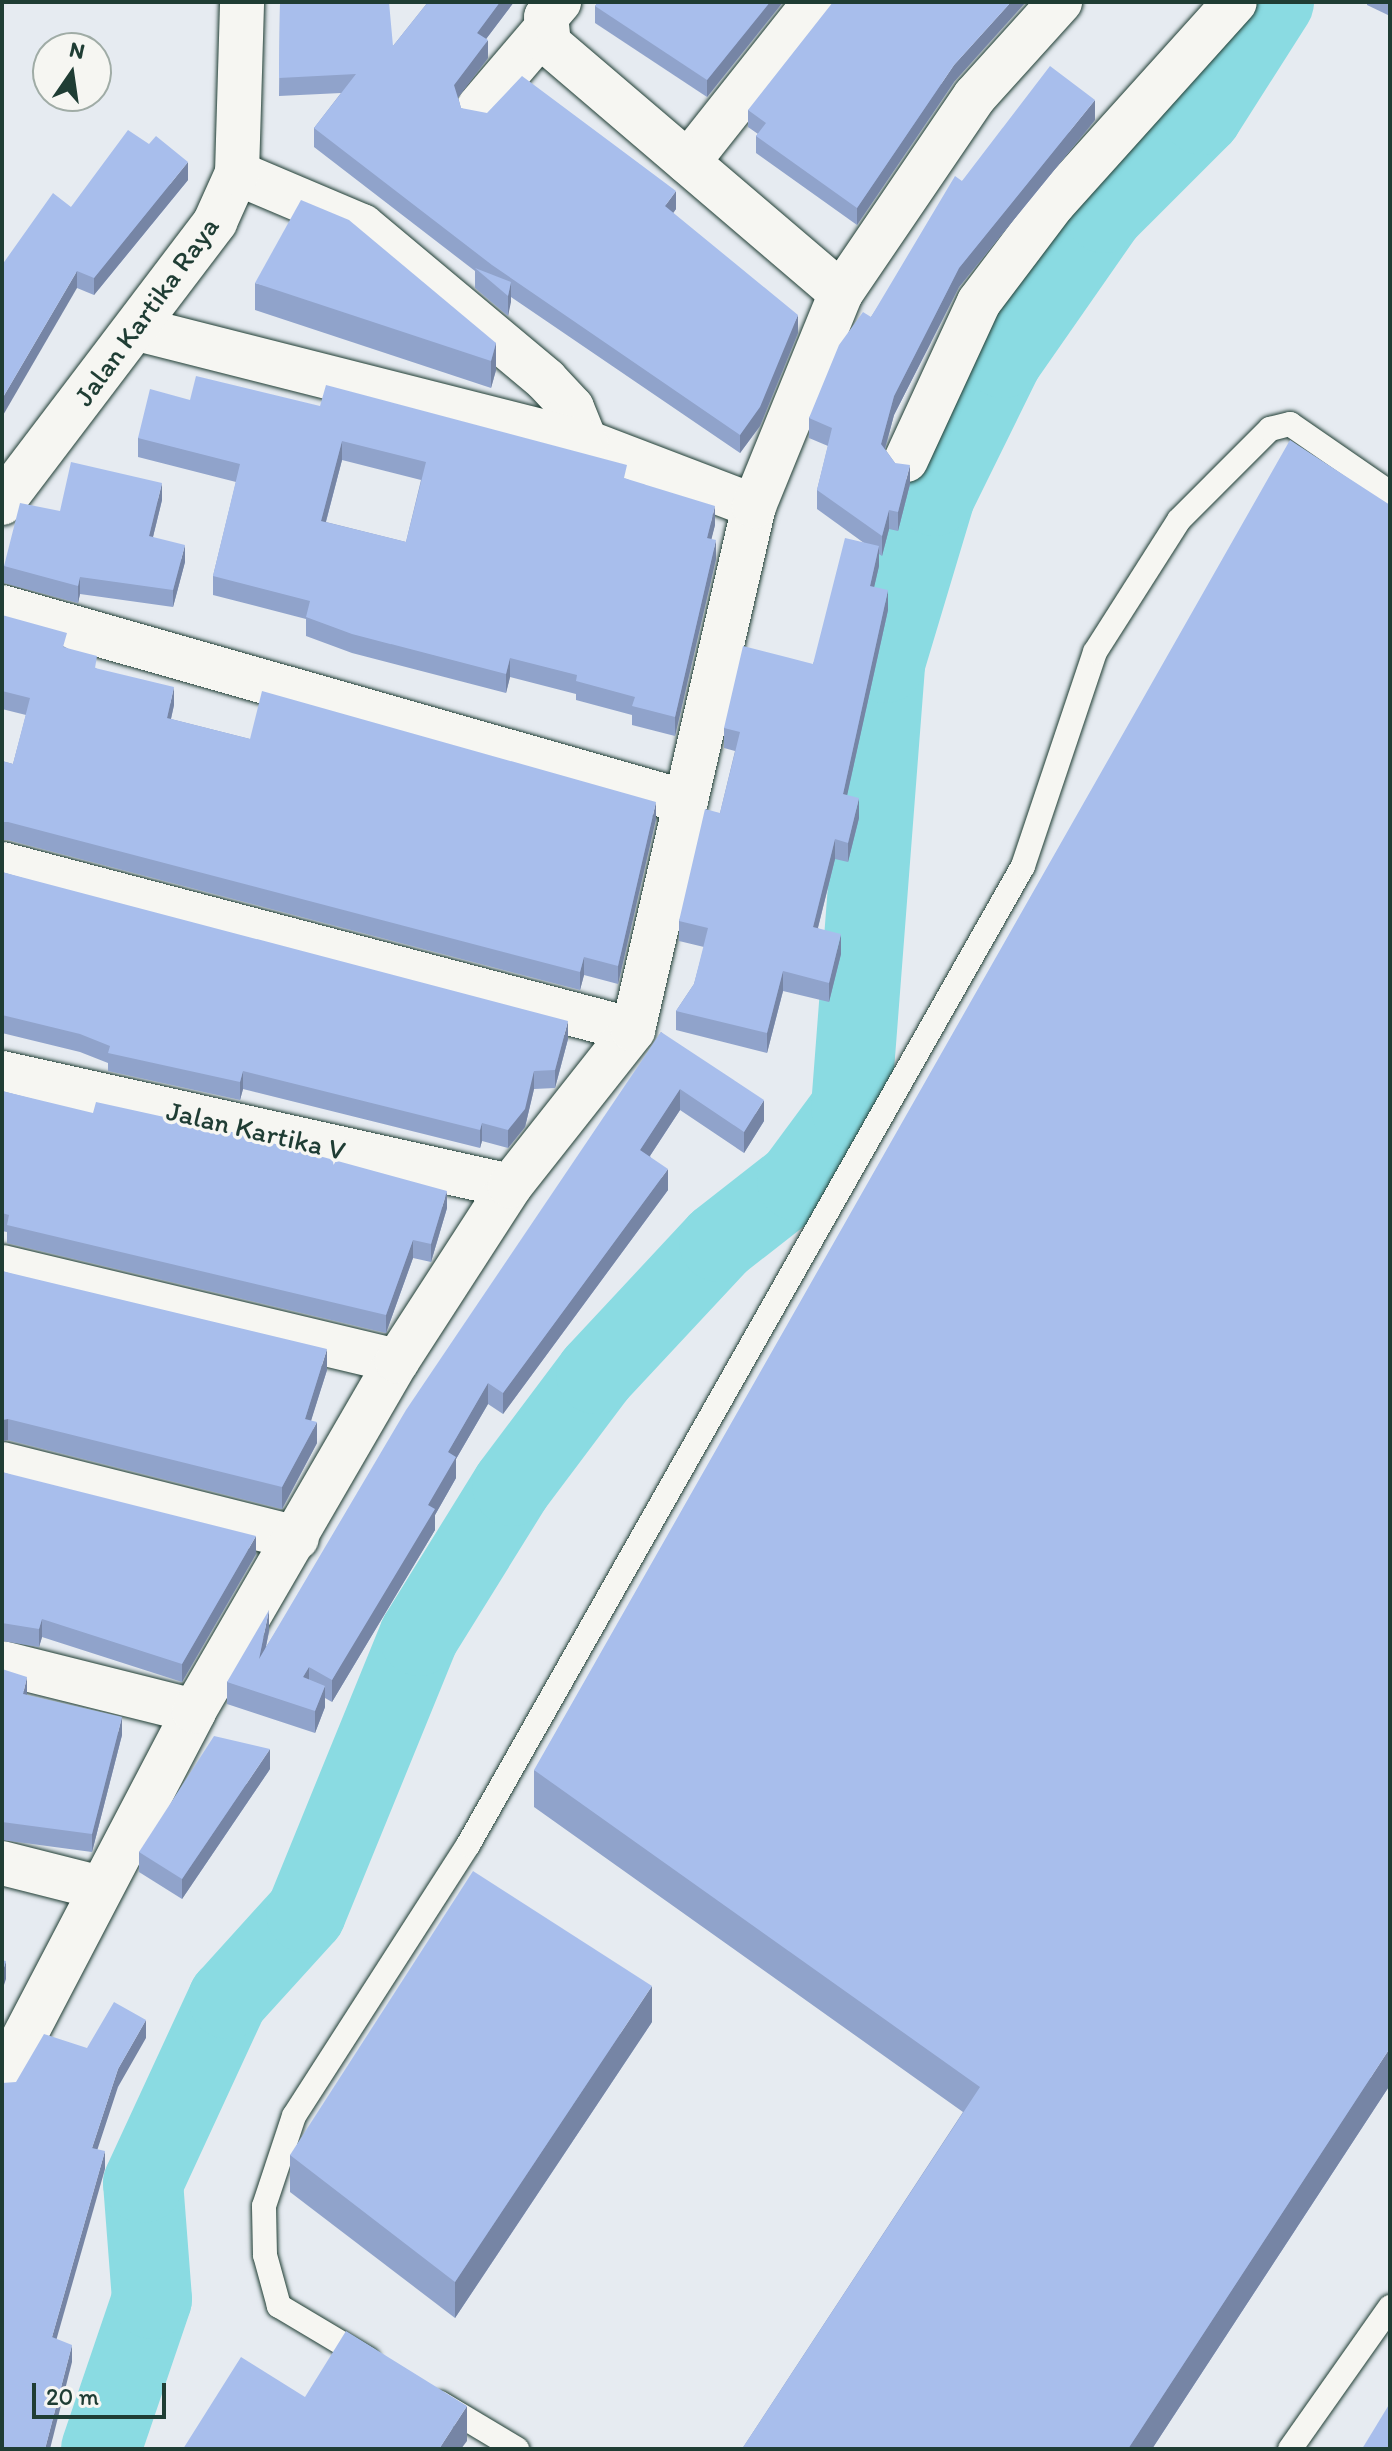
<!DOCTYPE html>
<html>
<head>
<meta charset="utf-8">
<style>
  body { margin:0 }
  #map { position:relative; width:1392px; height:2451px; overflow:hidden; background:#e6ebf1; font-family:Itim,sans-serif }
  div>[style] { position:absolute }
  .river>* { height:80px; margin:-40px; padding:0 40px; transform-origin:40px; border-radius:40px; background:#8adbe2 }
  .roads { filter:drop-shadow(0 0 2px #1f3d34) drop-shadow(0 0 2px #1f3d34) }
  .service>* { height:24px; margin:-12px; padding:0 12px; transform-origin:12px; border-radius:12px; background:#f6f6f2 }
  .minor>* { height:44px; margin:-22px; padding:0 22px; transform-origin:22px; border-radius:22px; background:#f6f6f2 }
  .wall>* { inset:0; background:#90a3cb }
  .shaded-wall>* { inset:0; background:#7685a5 }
  .building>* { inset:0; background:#a8beec }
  span { translate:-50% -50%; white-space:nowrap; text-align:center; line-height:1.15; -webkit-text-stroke:7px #f6f6f2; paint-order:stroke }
  .street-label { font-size:28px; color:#1f3d34 }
  .frame { position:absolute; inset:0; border:4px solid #1f3d34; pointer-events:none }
  .north { position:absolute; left:32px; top:32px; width:80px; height:80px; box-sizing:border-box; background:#f6f6f2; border:2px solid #a0aca6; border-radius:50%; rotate:13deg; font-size:22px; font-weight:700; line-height:32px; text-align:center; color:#1f3d34 }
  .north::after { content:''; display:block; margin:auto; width:28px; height:36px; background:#1f3d34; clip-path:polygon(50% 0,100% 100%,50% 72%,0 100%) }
  .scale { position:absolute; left:32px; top:2383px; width:134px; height:36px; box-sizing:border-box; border:4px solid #1f3d34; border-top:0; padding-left:10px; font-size:24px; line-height:28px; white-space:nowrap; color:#1f3d34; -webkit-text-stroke:6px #f6f6f2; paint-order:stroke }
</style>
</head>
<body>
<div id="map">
  <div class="river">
    <i style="left:101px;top:2449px;width:158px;rotate:-71.2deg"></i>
    <i style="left:152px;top:2299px;width:116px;rotate:-94.4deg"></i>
    <i style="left:143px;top:2183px;width:203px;rotate:-65.2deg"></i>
    <i style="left:228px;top:1999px;width:116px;rotate:-47.8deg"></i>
    <i style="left:306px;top:1913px;width:299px;rotate:-67.8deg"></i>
    <i style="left:419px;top:1636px;width:176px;rotate:-58.2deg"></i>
    <i style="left:512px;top:1486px;width:140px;rotate:-53.1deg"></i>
    <i style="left:596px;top:1374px;width:180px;rotate:-47deg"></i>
    <i style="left:719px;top:1242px;width:99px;rotate:-38deg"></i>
    <i style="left:797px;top:1181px;width:91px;rotate:-53.5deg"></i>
    <i style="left:851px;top:1108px;width:446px;rotate:-85.6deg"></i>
    <i style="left:885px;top:663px;width:174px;rotate:-73.3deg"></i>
    <i style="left:935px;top:496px;width:154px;rotate:-63.8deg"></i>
    <i style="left:1003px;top:358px;width:177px;rotate:-55.1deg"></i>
    <i style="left:1104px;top:213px;width:139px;rotate:-45deg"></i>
    <i style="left:1202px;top:115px;width:134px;rotate:-57.5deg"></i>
  </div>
  <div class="roads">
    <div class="service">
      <i style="left:368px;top:2359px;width:104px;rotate:-149.2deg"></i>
      <i style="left:279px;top:2306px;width:53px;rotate:-105.4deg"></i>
      <i style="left:265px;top:2255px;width:49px;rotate:-91.2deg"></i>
      <i style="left:264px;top:2206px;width:95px;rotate:-71.6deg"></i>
      <i style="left:294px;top:2116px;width:322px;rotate:-57.3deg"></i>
      <i style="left:468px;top:1845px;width:1125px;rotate:-60.45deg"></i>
      <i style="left:1023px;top:866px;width:226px;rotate:-71.4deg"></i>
      <i style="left:1095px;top:652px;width:156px;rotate:-57.5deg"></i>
      <i style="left:1179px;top:520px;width:129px;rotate:-45deg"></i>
      <i style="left:1270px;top:429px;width:21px;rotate:-14deg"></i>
      <i style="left:1290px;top:424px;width:121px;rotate:34.6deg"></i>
      <i style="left:440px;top:2403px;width:90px;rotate:30.9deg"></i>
      <i style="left:1290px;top:2449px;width:174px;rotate:-54.8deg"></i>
    </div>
    <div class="minor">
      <i style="left:478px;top:108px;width:100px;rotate:-49.5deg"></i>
      <i style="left:688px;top:162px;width:204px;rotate:-51.6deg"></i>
      <i style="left:237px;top:173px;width:136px;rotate:23deg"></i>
      <i style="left:362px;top:226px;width:240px;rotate:39.9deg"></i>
      <i style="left:546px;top:380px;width:38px;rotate:47deg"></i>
      <i style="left:572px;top:408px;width:37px;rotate:68deg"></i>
      <i style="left:586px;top:442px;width:180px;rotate:20.9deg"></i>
      <i style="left:841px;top:293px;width:238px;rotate:-55.8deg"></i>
      <i style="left:975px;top:96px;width:127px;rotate:-47.9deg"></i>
      <i style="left:138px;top:329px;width:462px;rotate:14.2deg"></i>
      <i style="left:906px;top:460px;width:174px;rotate:-65.2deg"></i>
      <i style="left:979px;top:302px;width:124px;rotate:-52.9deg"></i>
      <i style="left:1054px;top:203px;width:270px;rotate:-48deg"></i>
      <i style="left:2px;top:503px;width:353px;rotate:-52.8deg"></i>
      <i style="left:215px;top:222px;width:54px;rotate:-65.8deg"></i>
      <i style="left:237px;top:173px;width:171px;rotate:-88.3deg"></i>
      <i style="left:2px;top:607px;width:711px;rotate:15.91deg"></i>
      <i style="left:2px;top:864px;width:652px;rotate:14.74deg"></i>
      <i style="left:2px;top:1073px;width:520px;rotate:12.54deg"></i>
      <i style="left:2px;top:1267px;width:406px;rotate:13.4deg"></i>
      <i style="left:2px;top:1464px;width:304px;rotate:14.1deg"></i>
      <i style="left:2px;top:1663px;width:198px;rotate:14deg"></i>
      <i style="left:2px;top:1863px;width:98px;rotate:14.2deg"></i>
      <i style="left:2px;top:2079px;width:415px;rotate:-62.4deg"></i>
      <i style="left:194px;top:1711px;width:405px;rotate:-59.9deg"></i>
      <i style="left:397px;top:1361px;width:208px;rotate:-57.1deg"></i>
      <i style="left:510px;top:1186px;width:199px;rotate:-51.7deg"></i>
      <i style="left:633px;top:1030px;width:538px;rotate:-77deg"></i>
      <i style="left:754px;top:506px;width:230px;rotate:-67.8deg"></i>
      <i style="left:841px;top:293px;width:384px;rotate:-139.5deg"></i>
      <i style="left:549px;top:44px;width:27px;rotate:-96deg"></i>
      <i style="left:546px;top:17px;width:20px;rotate:-49deg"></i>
    </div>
  </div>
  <div class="wall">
    <i style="clip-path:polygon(280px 2px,393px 46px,428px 2px,514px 2px,486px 39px,488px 58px,458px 97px,461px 108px,676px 209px,673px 213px,798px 333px,760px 426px,740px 453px,511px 297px,508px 316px,475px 288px,475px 271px,314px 147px,314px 128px,341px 93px,279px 96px)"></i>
    <i style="clip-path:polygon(598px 2px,783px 2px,707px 97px,595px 23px,595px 6px)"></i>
    <i style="clip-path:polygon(1367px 2px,1390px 2px,1390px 16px,1367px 5px)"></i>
    <i style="clip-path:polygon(954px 82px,857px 225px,756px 153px,756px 136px,758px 134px,748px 127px,748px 110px)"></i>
    <i style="clip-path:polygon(1095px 120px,959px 287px,894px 415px,885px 449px,910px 484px,898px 531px,889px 529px,882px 556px,879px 554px,879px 566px,874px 587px,888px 610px,847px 795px,859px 818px,848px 862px,835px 859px,818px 928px,841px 954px,829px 1002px,783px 991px,767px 1053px,676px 1030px,676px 1011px,694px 984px,704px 947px,679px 941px,679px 921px,720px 813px,735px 751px,724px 748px,724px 728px,813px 664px,864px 543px,817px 509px,817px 490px,828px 446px,809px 438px,809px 418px,871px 317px,962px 181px)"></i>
    <i style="clip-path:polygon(188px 180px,94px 295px,77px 288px,71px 207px)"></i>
    <i style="clip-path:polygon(255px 283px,496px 343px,496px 370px,491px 388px,255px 310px)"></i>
    <i style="clip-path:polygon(evenodd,190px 400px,627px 479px,715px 525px,711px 539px,716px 559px,675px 736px,632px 725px,632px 715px,576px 700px,576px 694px,510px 677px,506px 693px,352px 653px,306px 636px,306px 619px,213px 595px,213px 576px,236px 482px,138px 457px,138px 438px,190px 400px,342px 460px,421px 480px,406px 542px,326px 522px,342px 460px)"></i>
    <i style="clip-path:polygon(162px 500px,153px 537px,185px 562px,173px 607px,80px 594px,78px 603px,4px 583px,4px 566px,60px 511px)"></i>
    <i style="clip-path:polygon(2px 615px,67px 648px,97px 669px,174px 705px,171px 719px,250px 739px,656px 819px,618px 984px,584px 975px,580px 990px,8px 840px,2px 840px,2px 761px,13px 764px,26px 715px,2px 709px)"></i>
    <i style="clip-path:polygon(2px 872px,568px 1039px,555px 1088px,534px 1089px,525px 1127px,508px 1148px,482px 1141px,480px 1148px,243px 1089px,240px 1100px,108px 1071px,108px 1063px,80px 1052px,2px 1033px)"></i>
    <i style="clip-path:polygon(661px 1032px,764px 1121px,744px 1153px,680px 1110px,650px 1156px,668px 1190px,503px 1414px,488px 1404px,456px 1459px,456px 1478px,435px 1515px,435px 1530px,332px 1702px,325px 1698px,325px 1707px,315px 1733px,227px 1704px,227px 1682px,269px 1631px,266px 1647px)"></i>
    <i style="clip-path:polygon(2px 1091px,447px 1208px,431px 1262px,413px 1258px,386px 1333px,7px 1243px,7px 1232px,2px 1231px)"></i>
    <i style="clip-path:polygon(2px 1271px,327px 1370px,311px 1420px,317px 1443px,282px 1509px,8px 1440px,2px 1441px)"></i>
    <i style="clip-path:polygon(2px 1472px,256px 1554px,182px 1682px,42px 1637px,39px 1647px,2px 1641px)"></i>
    <i style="clip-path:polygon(2px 1669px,27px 1695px,122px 1735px,92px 1852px,2px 1840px)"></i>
    <i style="clip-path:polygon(270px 1769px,182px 1899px,139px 1872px,139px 1852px)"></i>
    <i style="clip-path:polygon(534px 1770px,1390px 2085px,1152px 2449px,742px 2449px,963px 2112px,534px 1807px)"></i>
    <i style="clip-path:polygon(652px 2022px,455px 2318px,290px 2192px,290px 2155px)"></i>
  </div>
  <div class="shaded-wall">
    <i style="clip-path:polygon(500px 2px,514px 2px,477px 51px,477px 33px)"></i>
    <i style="clip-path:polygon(770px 2px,783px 2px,707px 97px,707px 80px)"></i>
    <i style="clip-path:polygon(1011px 2px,1026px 2px,954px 82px,857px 225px,857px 208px,954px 65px)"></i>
    <i style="clip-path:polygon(488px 40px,488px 58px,454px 103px,454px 85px)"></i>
    <i style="clip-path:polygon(1095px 100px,1095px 120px,959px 287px,894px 415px,881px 463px,881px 444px,894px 396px,959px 268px)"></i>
    <i style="clip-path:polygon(188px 162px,188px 180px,94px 295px,94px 278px)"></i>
    <i style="clip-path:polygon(676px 191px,676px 209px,665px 224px,665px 206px)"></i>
    <i style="clip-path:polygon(77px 271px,77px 288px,2px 417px,2px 399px)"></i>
    <i style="clip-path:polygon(511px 282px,511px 302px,508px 316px,508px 296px)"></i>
    <i style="clip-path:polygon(798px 315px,798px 333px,760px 426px,740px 453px,740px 435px)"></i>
    <i style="clip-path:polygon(496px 343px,496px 370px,491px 388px,491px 361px)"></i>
    <i style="clip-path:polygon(342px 441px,342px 460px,321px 540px,321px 521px)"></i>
    <i style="clip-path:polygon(910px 465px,910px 484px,898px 531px,898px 512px)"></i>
    <i style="clip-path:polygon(162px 483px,162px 500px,149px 553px,149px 536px)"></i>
    <i style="clip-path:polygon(715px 506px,715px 525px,707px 557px,707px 538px)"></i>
    <i style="clip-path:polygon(889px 510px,889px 529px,882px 556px,882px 536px)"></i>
    <i style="clip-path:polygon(716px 540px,716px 559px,675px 736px,675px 717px)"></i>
    <i style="clip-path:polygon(185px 545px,185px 562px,173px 607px,173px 590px)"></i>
    <i style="clip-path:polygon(879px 546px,879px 566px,870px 605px,870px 586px)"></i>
    <i style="clip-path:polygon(80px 577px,80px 594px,78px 603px,78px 586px)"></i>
    <i style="clip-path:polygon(888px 590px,888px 610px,843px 814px,843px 794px)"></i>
    <i style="clip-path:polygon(510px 658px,510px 677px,506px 693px,506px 674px)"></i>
    <i style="clip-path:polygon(174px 687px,174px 705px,167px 736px,167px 718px)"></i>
    <i style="clip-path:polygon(859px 798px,859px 818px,848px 862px,848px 843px)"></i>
    <i style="clip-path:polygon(656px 802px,656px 819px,618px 984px,618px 966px)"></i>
    <i style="clip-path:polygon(835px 839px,835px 859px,813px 947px,813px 927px)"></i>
    <i style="clip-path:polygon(841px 934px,841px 954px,829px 1002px,829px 983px)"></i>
    <i style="clip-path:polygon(584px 957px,584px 975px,580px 990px,580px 972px)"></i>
    <i style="clip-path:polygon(783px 971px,783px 991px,767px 1053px,767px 1033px)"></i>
    <i style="clip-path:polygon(568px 1021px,568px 1039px,555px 1088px,555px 1070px)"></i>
    <i style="clip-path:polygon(243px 1071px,243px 1089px,240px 1100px,240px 1082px)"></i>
    <i style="clip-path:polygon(534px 1071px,534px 1089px,525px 1127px,508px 1148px,508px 1130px)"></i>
    <i style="clip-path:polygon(680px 1089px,680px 1110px,640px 1171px,640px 1150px)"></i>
    <i style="clip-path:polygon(764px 1100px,764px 1121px,744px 1153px,744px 1132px)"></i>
    <i style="clip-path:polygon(482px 1123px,482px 1141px,480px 1148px,480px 1130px)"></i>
    <i style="clip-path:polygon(668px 1169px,668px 1190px,503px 1414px,503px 1393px)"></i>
    <i style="clip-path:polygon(447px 1191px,447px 1208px,431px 1262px,431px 1244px)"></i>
    <i style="clip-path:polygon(413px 1240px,413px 1258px,386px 1333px,386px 1315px)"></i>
    <i style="clip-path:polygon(327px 1349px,327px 1370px,305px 1440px,305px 1419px)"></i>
    <i style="clip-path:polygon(488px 1383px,488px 1404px,456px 1459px,456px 1478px,435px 1515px,435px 1530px,332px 1702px,332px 1680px,428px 1505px,448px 1452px)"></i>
    <i style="clip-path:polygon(8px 1419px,8px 1440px,2px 1441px,2px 1420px)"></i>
    <i style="clip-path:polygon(317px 1422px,317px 1443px,282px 1509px,282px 1487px)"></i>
    <i style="clip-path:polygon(256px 1536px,256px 1554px,182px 1682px,182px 1664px)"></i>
    <i style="clip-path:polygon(269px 1610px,269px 1631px,259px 1680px,259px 1659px)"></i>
    <i style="clip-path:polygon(42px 1619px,42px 1637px,39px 1647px,39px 1629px)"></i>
    <i style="clip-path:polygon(309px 1667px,309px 1689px,303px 1677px)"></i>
    <i style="clip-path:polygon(27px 1677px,27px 1695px,23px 1694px)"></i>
    <i style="clip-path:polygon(325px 1686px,325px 1707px,315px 1733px,315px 1711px)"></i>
    <i style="clip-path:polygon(122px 1717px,122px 1735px,92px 1852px,92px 1834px)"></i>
    <i style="clip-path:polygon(270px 1749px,270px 1769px,182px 1899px,182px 1879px)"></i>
    <i style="clip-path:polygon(4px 1872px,4px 1889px,2px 1896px,2px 1879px)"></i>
    <i style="clip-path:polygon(6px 1961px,6px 1979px,2px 1991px,2px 1974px)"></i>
    <i style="clip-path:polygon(652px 1986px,652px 2022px,455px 2318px,455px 2282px)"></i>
    <i style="clip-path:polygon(146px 2020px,146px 2038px,118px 2087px,92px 2166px,92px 2148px,118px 2069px)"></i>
    <i style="clip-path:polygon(1390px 2048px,1390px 2085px,1152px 2449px,1128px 2449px)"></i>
    <i style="clip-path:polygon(105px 2151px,105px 2169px,52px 2355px,52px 2337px)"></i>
    <i style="clip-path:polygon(72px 2345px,72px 2362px,50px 2449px,45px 2449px)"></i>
    <i style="clip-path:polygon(467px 2406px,467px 2441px,461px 2449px,439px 2449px)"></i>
  </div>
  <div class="building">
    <i style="clip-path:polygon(280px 2px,389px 2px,393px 46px,428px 2px,500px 2px,477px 33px,488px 40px,454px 85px,461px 108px,487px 113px,522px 76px,676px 191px,665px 206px,798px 315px,760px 407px,740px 435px,492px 265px,314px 128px,356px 74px,279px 78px)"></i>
    <i style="clip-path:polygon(598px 2px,770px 2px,707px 80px,595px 6px)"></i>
    <i style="clip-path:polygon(833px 2px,1011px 2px,954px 65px,857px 208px,756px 136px,766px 123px,748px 110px)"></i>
    <i style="clip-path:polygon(1050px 66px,1095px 100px,959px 268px,894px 396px,881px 444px,895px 463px,910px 465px,898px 512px,889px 510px,882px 536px,817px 490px,832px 428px,809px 418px,839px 345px,863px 312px,871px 317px,955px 176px,962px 181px)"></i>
    <i style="clip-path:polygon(128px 130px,149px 144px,156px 136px,188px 162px,94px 278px,77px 271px,2px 399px,2px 265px,53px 193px,71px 207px)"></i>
    <i style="clip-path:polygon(301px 200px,349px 220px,496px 343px,491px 361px,255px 283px)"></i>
    <i style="clip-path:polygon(475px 268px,511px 282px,508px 296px)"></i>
    <i style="clip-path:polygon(evenodd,196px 376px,320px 406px,326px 385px,627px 465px,624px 478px,715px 506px,707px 538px,716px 540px,675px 717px,632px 706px,635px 697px,576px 681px,577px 675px,510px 658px,506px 674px,352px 634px,306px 617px,310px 601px,213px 576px,240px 464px,138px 438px,150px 389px,190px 400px,196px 376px,342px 441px,426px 462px,406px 542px,321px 521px,342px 441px)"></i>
    <i style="clip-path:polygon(1290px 440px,1390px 505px,1390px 2048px,1128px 2449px,742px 2449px,980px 2087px,534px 1770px)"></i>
    <i style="clip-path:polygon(71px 462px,162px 483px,149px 536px,185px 545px,173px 590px,80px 577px,78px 586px,4px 566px,20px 503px,60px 511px)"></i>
    <i style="clip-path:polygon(845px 538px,879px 546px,870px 586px,888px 590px,843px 794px,859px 798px,848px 843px,835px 839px,813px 927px,841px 934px,829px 983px,783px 971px,767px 1033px,676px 1011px,694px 984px,708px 928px,679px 921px,705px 809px,720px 813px,740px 732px,724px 728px,743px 646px,813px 664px)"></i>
    <i style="clip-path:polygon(2px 615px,67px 633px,63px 647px,97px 656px,95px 668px,174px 687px,167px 718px,250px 739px,262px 691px,656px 802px,618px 966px,584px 957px,580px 972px,8px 822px,2px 822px,2px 761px,13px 764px,30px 698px,2px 691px)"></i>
    <i style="clip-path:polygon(2px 872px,568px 1021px,555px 1070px,534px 1071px,525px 1109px,508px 1130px,482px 1123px,480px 1130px,243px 1071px,240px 1082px,108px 1053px,110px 1046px,80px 1034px,2px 1015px)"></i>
    <i style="clip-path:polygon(661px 1032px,764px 1100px,744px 1132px,680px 1089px,640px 1150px,668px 1169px,503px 1393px,488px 1383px,448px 1452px,456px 1457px,428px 1505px,435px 1509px,332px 1680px,309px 1667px,303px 1677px,325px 1686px,315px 1711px,227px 1682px,269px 1610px,259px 1659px,406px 1410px)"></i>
    <i style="clip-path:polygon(2px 1091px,93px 1113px,96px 1102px,228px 1131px,447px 1191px,431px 1244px,413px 1240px,386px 1315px,7px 1225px,9px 1215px,2px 1213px)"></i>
    <i style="clip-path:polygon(2px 1271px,327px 1349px,305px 1419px,317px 1422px,282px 1487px,8px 1419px,2px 1420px)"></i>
    <i style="clip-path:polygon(2px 1472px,256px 1536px,182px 1664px,42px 1619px,39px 1629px,2px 1623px)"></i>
    <i style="clip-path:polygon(2px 1669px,27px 1677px,23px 1694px,122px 1717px,92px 1834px,2px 1822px)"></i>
    <i style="clip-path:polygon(214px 1736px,270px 1749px,182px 1879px,139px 1852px)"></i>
    <i style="clip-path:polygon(473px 1871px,652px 1986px,455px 2282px,290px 2155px)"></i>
    <i style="clip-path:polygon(2px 1960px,6px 1961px,2px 1974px)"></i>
    <i style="clip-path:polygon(114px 2002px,146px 2020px,118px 2069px,92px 2148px,105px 2151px,52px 2337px,72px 2345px,45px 2449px,2px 2449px,2px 2083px,16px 2082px,44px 2034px,87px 2048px)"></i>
    <i style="clip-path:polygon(346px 2331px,467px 2406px,439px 2449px,183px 2449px,241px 2357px,305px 2397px)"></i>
    <i style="clip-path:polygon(1390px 2403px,1390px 2449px,1362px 2449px)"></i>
  </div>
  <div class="street-label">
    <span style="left:146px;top:311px;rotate:-54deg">Jalan Kartika Raya</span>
    <span style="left:256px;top:1130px;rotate:13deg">Jalan Kartika V</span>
  </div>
  <div class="frame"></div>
  <div class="north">N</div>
  <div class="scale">20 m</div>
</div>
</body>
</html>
